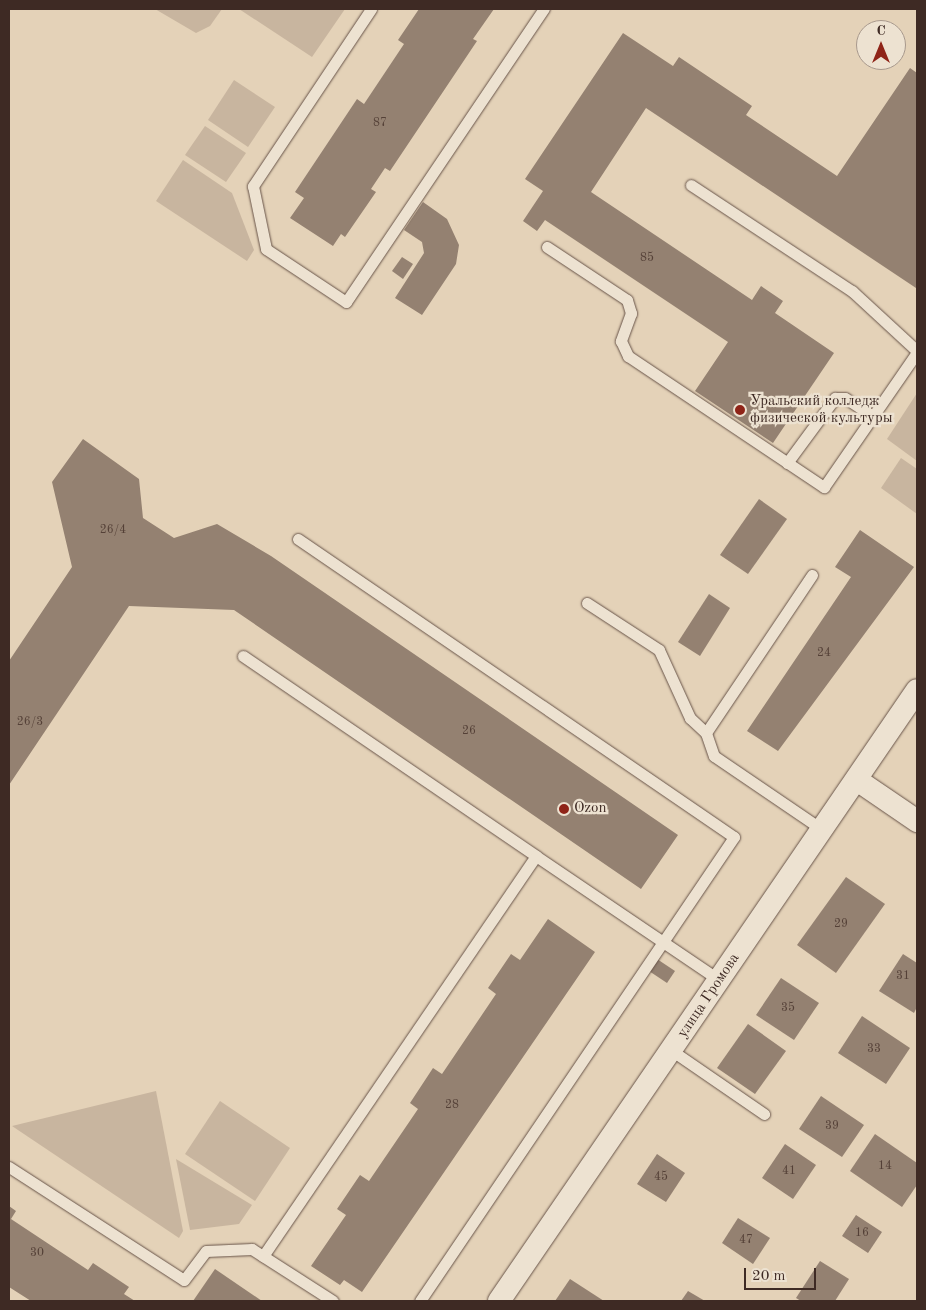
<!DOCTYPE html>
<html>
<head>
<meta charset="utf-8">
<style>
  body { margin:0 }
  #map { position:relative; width:926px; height:1310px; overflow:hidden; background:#e4d2b8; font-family:"Old Standard TT",serif }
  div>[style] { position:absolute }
  .green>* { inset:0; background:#c8b59f }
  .building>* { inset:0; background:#948171 }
  .roads { filter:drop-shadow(0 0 1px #685449) drop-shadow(0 0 1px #685449) }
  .service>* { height:11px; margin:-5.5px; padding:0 5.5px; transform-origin:5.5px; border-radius:5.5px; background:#ede2d1 }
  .minor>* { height:22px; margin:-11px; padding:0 11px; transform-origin:11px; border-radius:11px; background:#ede2d1 }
  .dots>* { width:14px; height:14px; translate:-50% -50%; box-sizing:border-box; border:2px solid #ede2d1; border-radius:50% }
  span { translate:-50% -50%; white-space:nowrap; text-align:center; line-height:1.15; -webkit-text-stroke:4.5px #ede2d1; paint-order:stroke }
  .number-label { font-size:12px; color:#544037 }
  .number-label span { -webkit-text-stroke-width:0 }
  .poi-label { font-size:15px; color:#3e2a24 }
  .left { translate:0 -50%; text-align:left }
  .street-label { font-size:15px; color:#3e2a24 }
  .frame { position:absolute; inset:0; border:10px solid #3e2a24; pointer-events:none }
  .north { position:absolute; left:856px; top:20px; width:50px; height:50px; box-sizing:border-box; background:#ede2d1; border:1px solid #a7988c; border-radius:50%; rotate:0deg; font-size:14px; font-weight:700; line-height:20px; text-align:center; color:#3e2a24 }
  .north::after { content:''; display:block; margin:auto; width:18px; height:22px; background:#8f2418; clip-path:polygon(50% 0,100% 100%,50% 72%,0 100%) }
  .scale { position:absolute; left:744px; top:1268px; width:72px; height:22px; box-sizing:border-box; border:2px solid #3e2a24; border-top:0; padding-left:6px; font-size:15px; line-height:18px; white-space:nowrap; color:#3e2a24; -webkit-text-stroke:4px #ede2d1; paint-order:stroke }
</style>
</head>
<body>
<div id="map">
  <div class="green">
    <i style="clip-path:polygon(155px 9px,222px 9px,210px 26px,196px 33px)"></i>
    <i style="clip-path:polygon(239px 9px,345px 9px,312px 57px)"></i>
    <i style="clip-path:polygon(234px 80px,275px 107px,248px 147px,208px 120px)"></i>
    <i style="clip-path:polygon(205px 126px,246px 153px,226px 182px,185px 155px)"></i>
    <i style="clip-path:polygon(183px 160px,232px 193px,254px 250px,247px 261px,156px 201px)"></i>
    <i style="clip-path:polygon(917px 393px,917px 461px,887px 439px)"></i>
    <i style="clip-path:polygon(901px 458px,917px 469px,917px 514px,881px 488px)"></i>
    <i style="clip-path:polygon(156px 1091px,183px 1231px,179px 1238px,12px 1126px)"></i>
    <i style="clip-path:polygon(220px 1101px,290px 1148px,255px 1201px,185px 1154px)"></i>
    <i style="clip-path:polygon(176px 1159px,252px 1205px,239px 1224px,190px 1230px)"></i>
  </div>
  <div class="building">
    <i style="clip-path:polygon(419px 9px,494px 9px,473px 39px,477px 41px,390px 171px,385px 168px,371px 189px,376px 192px,345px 237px,341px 234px,333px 246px,290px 218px,304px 198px,295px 192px,357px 99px,364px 104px,404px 44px,398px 40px)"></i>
    <i style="clip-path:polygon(623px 33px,673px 66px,679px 57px,752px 106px,746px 115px,837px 176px,910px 68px,917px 73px,916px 288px,646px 108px,591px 192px,752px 300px,761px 286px,783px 301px,775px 313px,834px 353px,773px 443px,695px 391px,728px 342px,545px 220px,537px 231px,523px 221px,543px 191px,525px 179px)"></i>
    <i style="clip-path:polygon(423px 202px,447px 219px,459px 245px,456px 264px,422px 315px,395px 298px,424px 253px,422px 242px,404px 230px)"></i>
    <i style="clip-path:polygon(402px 257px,413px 264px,403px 279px,392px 271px)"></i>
    <i style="clip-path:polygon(83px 439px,139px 479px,143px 518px,174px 538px,217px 524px,271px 556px,678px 835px,641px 889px,234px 610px,129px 606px,9px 785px,9px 661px,72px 567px,52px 482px)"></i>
    <i style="clip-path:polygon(759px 499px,787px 519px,748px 574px,720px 555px)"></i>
    <i style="clip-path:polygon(860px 530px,914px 567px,778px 751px,747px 731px,851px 577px,835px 567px)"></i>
    <i style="clip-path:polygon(709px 594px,730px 608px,700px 656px,678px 642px)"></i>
    <i style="clip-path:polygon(846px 877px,885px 904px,836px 973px,797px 945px)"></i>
    <i style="clip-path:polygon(548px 919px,595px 952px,362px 1292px,344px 1280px,340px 1285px,311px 1266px,346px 1215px,337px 1209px,360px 1175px,369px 1181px,418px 1109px,410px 1103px,433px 1068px,442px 1074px,496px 994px,488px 988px,511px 954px,520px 960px)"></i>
    <i style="clip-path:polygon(903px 954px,917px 963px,917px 1007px,914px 1013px,879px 991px)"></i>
    <i style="clip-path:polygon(657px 959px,675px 971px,667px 983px,649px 971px)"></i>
    <i style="clip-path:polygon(781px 978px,819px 1003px,794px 1040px,756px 1015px)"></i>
    <i style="clip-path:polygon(862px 1016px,910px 1048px,886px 1084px,838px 1053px)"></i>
    <i style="clip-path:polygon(748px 1024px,786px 1051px,755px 1094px,717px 1068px)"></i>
    <i style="clip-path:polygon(821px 1096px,864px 1125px,842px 1157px,799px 1129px)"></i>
    <i style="clip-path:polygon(875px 1134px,917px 1163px,917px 1185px,902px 1207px,850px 1171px)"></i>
    <i style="clip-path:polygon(785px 1144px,816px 1165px,793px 1199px,762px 1178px)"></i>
    <i style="clip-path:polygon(657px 1154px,685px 1173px,666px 1202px,637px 1184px)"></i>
    <i style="clip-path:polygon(9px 1206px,16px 1211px,11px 1219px,88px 1270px,93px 1263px,129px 1287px,124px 1294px,135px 1301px,31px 1301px,9px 1287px)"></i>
    <i style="clip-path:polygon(856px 1215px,882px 1232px,868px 1253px,842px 1236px)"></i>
    <i style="clip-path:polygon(738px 1218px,770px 1238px,753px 1264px,722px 1243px)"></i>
    <i style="clip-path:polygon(820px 1261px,849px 1279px,835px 1301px,801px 1301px,796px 1298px)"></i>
    <i style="clip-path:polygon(215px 1269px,262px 1301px,193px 1301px)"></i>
    <i style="clip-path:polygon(570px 1279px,604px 1301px,555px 1301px)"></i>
    <i style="clip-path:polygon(688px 1291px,705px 1301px,681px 1301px)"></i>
  </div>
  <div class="roads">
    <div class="service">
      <i style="left:371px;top:9px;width:213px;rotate:123.7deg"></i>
      <i style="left:253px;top:186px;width:64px;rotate:78.3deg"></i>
      <i style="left:266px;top:249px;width:96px;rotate:33.5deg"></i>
      <i style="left:346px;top:302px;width:354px;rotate:-56deg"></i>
      <i style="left:691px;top:185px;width:193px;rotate:33.4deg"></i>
      <i style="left:852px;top:291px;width:88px;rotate:42.7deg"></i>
      <i style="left:547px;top:247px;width:96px;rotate:33.5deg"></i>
      <i style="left:627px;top:300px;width:14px;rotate:73deg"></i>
      <i style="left:631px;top:313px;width:30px;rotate:110deg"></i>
      <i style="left:621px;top:341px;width:17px;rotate:65deg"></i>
      <i style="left:628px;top:356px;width:236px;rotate:33.8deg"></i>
      <i style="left:824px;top:487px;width:164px;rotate:-55.4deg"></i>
      <i style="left:787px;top:463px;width:81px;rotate:-53.6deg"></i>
      <i style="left:835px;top:398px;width:10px"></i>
      <i style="left:845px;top:398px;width:33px;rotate:33deg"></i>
      <i style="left:298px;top:539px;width:528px;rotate:34.35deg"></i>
      <i style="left:734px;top:837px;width:560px;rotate:124.09deg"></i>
      <i style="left:812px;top:575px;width:190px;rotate:123.9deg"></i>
      <i style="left:706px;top:733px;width:24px;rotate:71deg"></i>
      <i style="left:714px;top:756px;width:132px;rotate:34.2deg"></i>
      <i style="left:587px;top:603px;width:86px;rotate:33.1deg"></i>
      <i style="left:659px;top:650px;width:75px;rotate:65.5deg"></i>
      <i style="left:690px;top:718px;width:22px;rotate:43deg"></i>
      <i style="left:243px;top:656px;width:355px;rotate:34.3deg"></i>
      <i style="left:671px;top:1050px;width:113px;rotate:34.5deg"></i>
      <i style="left:9px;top:1167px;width:208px;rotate:32.9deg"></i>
      <i style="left:184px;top:1280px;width:36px;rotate:-53deg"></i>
      <i style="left:206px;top:1251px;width:46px;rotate:-2.5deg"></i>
      <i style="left:252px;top:1249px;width:96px;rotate:32.7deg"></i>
      <i style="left:263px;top:1256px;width:484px;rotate:-55.7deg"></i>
      <i style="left:536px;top:856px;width:221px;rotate:34.1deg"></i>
    </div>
    <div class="minor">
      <i style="left:857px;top:780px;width:73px;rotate:34.3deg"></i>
      <i style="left:499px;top:1301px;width:740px;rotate:-55.62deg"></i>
    </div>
  </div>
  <div class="dots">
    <i style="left:740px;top:410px;background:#8f2418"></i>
    <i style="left:564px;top:809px;background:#8f2418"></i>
  </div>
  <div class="number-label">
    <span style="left:380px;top:124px">87</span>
    <span style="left:647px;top:259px">85</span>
    <span style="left:113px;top:531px">26/4</span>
    <span style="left:824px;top:654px">24</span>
    <span style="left:30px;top:723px">26/3</span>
    <span style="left:469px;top:732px">26</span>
    <span style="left:841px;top:925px">29</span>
    <span style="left:903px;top:977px">31</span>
    <span style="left:788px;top:1009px">35</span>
    <span style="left:874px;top:1050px">33</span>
    <span style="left:452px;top:1106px">28</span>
    <span style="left:832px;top:1127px">39</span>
    <span style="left:885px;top:1167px">14</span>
    <span style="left:789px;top:1172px">41</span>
    <span style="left:661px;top:1178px">45</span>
    <span style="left:862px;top:1234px">16</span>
    <span style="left:746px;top:1241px">47</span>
    <span style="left:37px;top:1254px">30</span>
  </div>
  <div class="poi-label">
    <span class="left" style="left:750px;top:410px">Уральский колледж<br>физической культуры</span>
    <span class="left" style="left:574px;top:809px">Ozon</span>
  </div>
  <div class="street-label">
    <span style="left:709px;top:996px;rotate:-56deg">улица Громова</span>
  </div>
  <div class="frame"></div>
  <div class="north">С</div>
  <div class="scale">20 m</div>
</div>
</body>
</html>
